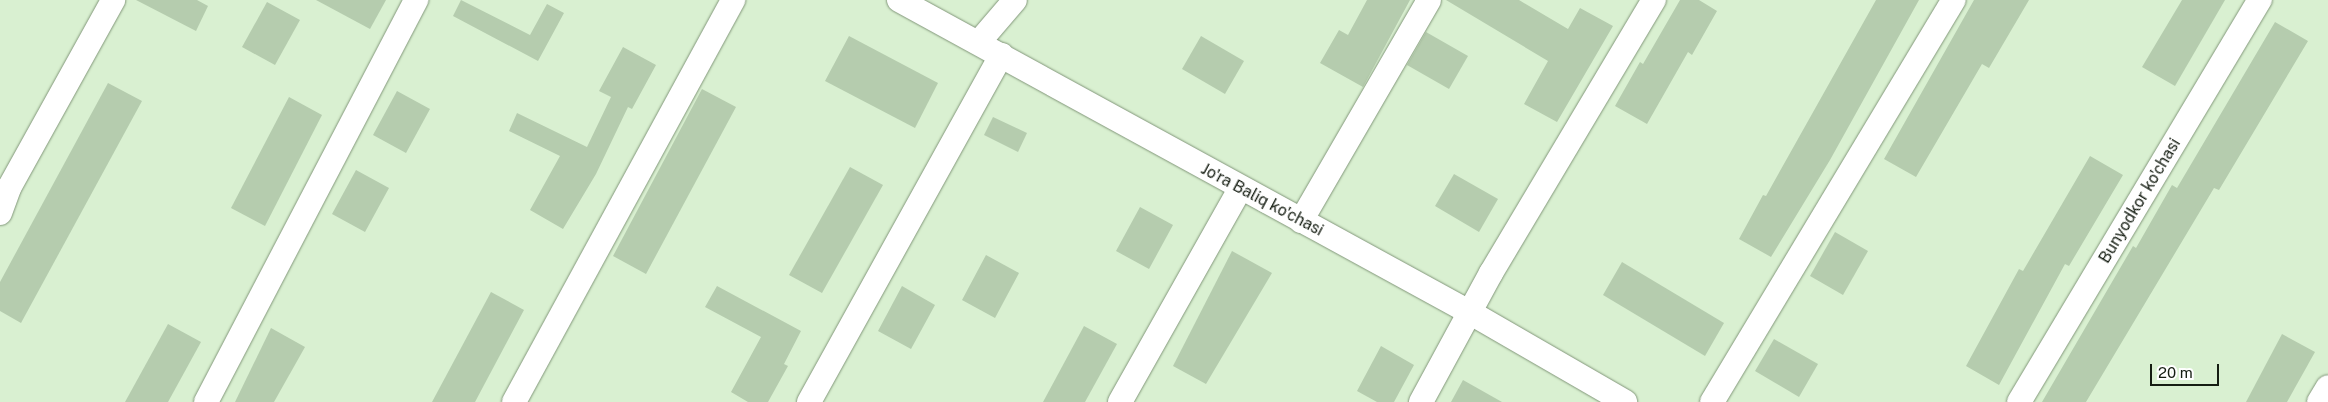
<!DOCTYPE html>
<html>
<head>
<meta charset="utf-8">
<style>
  body { margin:0 }
  #map { position:relative; width:2328px; height:402px; overflow:hidden; background:#d9f0d1; font-family:"Public Sans",sans-serif }
  div>[style] { position:absolute }
  .building>* { inset:0; background:#b5ccae }
  .roads { filter:drop-shadow(0 0 1px #82977a) drop-shadow(0 0 1px #82977a) }
  .minor>* { height:24px; margin:-12px; padding:0 12px; transform-origin:12px; border-radius:12px; background:#fff }
  span { translate:-50% -50%; white-space:nowrap; text-align:center; line-height:1.15; -webkit-text-stroke:5px #fff; paint-order:stroke }
  .street-label { font-size:16px; color:#151d12 }
  .scale { position:absolute; left:2150px; top:364px; width:69px; height:22px; box-sizing:border-box; border:2px solid #151d12; border-top:0; padding-left:6px; font-size:15px; line-height:18px; white-space:nowrap; color:#151d12; -webkit-text-stroke:4px #fff; paint-order:stroke }
</style>
</head>
<body>
<div id="map">
  <div class="building">
    <i style="clip-path:polygon(136px 0,197px 0,208px 6px,196px 31px)"></i>
    <i style="clip-path:polygon(316px 0,386px 0,370px 29px)"></i>
    <i style="clip-path:polygon(461px 0,530px 35px,547px 4px,564px 13px,538px 61px,453px 16px)"></i>
    <i style="clip-path:polygon(1367px 0,1410px 0,1363px 87px,1320px 63px,1339px 30px,1348px 35px)"></i>
    <i style="clip-path:polygon(1446px 0,1519px 0,1568px 29px,1580px 8px,1613px 26px,1557px 122px,1524px 104px,1548px 61px)"></i>
    <i style="clip-path:polygon(1680px 0,1699px 0,1717px 11px,1692px 55px,1688px 52px,1647px 124px,1615px 106px,1640px 62px,1643px 64px)"></i>
    <i style="clip-path:polygon(1876px 0,1919px 0,1830px 160px,1771px 257px,1739px 239px,1763px 195px,1766px 196px)"></i>
    <i style="clip-path:polygon(1974px 0,2029px 0,1989px 68px,1982px 64px,1916px 177px,1884px 159px)"></i>
    <i style="clip-path:polygon(2182px 0,2225px 0,2175px 86px,2142px 67px)"></i>
    <i style="clip-path:polygon(267px 2px,300px 20px,275px 65px,242px 47px)"></i>
    <i style="clip-path:polygon(2275px 22px,2308px 41px,2219px 190px,2214px 188px,2086px 402px,2042px 402px,2133px 246px,2136px 248px,2172px 185px,2177px 188px)"></i>
    <i style="clip-path:polygon(1426px 32px,1468px 56px,1449px 89px,1407px 65px)"></i>
    <i style="clip-path:polygon(849px 36px,938px 83px,915px 128px,825px 81px)"></i>
    <i style="clip-path:polygon(1201px 36px,1244px 61px,1225px 94px,1182px 69px)"></i>
    <i style="clip-path:polygon(623px 47px,656px 65px,632px 109px,628px 107px,596px 174px,563px 229px,530px 210px,560px 156px,509px 131px,517px 113px,587px 147px,611px 97px,599px 91px)"></i>
    <i style="clip-path:polygon(108px 83px,142px 101px,21px 323px,0 311px,0 282px)"></i>
    <i style="clip-path:polygon(702px 89px,736px 107px,646px 274px,613px 256px)"></i>
    <i style="clip-path:polygon(397px 91px,430px 109px,406px 153px,373px 135px)"></i>
    <i style="clip-path:polygon(289px 97px,322px 115px,265px 226px,231px 208px)"></i>
    <i style="clip-path:polygon(993px 117px,1027px 133px,1018px 152px,984px 135px)"></i>
    <i style="clip-path:polygon(2090px 156px,2123px 175px,2069px 266px,2065px 264px,1999px 385px,1966px 366px,2019px 269px,2023px 271px)"></i>
    <i style="clip-path:polygon(850px 167px,883px 185px,822px 293px,789px 275px)"></i>
    <i style="clip-path:polygon(356px 170px,389px 188px,365px 232px,332px 214px)"></i>
    <i style="clip-path:polygon(1454px 174px,1498px 199px,1479px 232px,1435px 206px)"></i>
    <i style="clip-path:polygon(1140px 207px,1173px 225px,1149px 269px,1116px 251px)"></i>
    <i style="clip-path:polygon(1835px 232px,1868px 251px,1843px 295px,1810px 276px)"></i>
    <i style="clip-path:polygon(1232px 251px,1272px 273px,1206px 384px,1173px 366px)"></i>
    <i style="clip-path:polygon(986px 255px,1019px 273px,995px 318px,962px 300px)"></i>
    <i style="clip-path:polygon(1622px 262px,1724px 323px,1705px 356px,1603px 295px)"></i>
    <i style="clip-path:polygon(717px 286px,801px 331px,784px 364px,788px 366px,768px 402px,748px 402px,731px 392px,761px 337px,705px 307px)"></i>
    <i style="clip-path:polygon(902px 286px,935px 305px,911px 349px,878px 331px)"></i>
    <i style="clip-path:polygon(491px 292px,524px 310px,475px 402px,432px 402px)"></i>
    <i style="clip-path:polygon(168px 324px,201px 342px,168px 402px,125px 402px)"></i>
    <i style="clip-path:polygon(1084px 326px,1117px 344px,1085px 402px,1043px 402px)"></i>
    <i style="clip-path:polygon(271px 328px,305px 347px,274px 402px,235px 402px)"></i>
    <i style="clip-path:polygon(2282px 334px,2315px 352px,2287px 402px,2246px 402px)"></i>
    <i style="clip-path:polygon(1774px 339px,1818px 364px,1799px 397px,1755px 371px)"></i>
    <i style="clip-path:polygon(1381px 346px,1414px 365px,1394px 402px,1377px 402px,1357px 391px)"></i>
    <i style="clip-path:polygon(1463px 380px,1502px 402px,1451px 402px)"></i>
  </div>
  <div class="roads">
    <div class="minor">
      <i style="left:899px;top:0;width:652px;rotate:28.69deg"></i>
      <i style="left:1471px;top:313px;width:178px;rotate:30deg"></i>
      <i style="left:979px;top:42px;width:55px;rotate:-49.4deg"></i>
      <i style="left:0;top:213px;width:27px;rotate:-70deg"></i>
      <i style="left:9px;top:188px;width:215px;rotate:-61deg"></i>
      <i style="left:1301px;top:221px;width:255px;rotate:-59.9deg"></i>
      <i style="left:206px;top:402px;width:454px;rotate:-62.4deg"></i>
      <i style="left:514px;top:402px;width:458px;rotate:-61.4deg"></i>
      <i style="left:809px;top:402px;width:397px;rotate:-61deg"></i>
      <i style="left:1120px;top:402px;width:244px;rotate:-60.6deg"></i>
      <i style="left:1421px;top:402px;width:147px;rotate:-61.5deg"></i>
      <i style="left:1491px;top:273px;width:318px;rotate:-59.2deg"></i>
      <i style="left:1712px;top:402px;width:469px;rotate:-59deg"></i>
      <i style="left:2019px;top:402px;width:469px;rotate:-59.1deg"></i>
      <i style="left:2319px;top:402px;width:17px;rotate:-59deg"></i>
    </div>
  </div>
  <div class="street-label">
    <span style="left:1262px;top:200px;rotate:28deg">Jo'ra Baliq ko'chasi</span>
    <span style="left:2140px;top:201px;rotate:-59deg">Bunyodkor ko'chasi</span>
  </div>
  <div class="scale">20 m</div>
</div>
</body>
</html>
